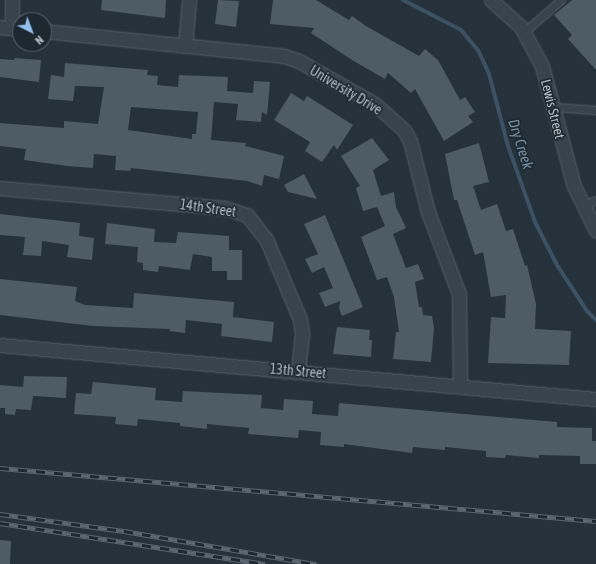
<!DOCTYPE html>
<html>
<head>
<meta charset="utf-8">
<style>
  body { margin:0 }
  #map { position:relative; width:596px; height:564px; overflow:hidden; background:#25313b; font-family:"Asap Condensed",sans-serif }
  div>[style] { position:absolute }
  .stream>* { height:4px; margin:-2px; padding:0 2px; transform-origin:2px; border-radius:2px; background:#3c5163 }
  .building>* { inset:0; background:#4e5c65 }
  .roads { filter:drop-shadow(0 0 1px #576169) drop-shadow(0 0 1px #576169) }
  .lane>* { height:7px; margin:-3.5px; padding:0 3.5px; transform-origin:3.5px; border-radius:3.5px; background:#39434b }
  .street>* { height:13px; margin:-6.5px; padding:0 6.5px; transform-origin:6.5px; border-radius:6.5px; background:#39434b }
  .rail>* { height:4.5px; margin-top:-2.25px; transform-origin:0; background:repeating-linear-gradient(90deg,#1e2830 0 9px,#5b6772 0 18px); box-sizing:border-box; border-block:1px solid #5b6772 }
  span { translate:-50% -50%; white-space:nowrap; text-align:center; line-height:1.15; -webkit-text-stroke:3.5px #1e2830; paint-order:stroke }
  .street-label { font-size:14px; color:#b4bec6 }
  .water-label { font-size:15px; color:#7792a8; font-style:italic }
  .north { position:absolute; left:12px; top:12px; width:40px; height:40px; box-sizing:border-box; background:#1e2830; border:1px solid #5a646c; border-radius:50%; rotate:138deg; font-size:11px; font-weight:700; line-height:16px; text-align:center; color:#b4bec6 }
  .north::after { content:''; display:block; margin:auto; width:14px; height:18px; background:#90c1f0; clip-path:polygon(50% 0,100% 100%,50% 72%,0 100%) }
</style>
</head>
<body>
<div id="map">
  <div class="stream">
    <i style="left:403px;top:0;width:65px;rotate:27.3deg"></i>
    <i style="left:461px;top:30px;width:26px;rotate:50deg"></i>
    <i style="left:478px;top:50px;width:26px;rotate:65deg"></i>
    <i style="left:489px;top:74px;width:74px;rotate:75.2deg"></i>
    <i style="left:508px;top:146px;width:81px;rotate:70.4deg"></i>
    <i style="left:535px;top:222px;width:48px;rotate:62.9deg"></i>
    <i style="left:557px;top:265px;width:55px;rotate:56.9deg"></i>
    <i style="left:587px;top:311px;width:13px;rotate:45deg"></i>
  </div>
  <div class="building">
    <i style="clip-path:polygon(102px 0,166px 0,165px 18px,101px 10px)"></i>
    <i style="clip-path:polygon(218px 0,239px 1px,236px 27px,215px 24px)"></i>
    <i style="clip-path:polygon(273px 0,316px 0,349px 20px,352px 16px,366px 26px,419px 56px,425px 49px,438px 60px,460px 100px,465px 97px,475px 112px,468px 116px,473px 122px,444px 141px,415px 89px,411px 93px,388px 73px,385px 79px,352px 60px,311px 33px,314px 28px,270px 24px)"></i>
    <i style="clip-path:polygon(572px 0,596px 0,596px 70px,568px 39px,572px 35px,554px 15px)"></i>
    <i style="clip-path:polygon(14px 58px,41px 60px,39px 82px,0 77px,0 59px,14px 60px)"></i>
    <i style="clip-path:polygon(evenodd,65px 63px,148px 70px,147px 75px,158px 76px,157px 85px,178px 87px,179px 75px,228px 77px,227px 91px,253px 93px,254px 81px,270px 82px,267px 115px,262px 112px,261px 122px,236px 120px,238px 104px,214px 102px,211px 140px,246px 143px,245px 146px,284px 156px,279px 179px,264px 175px,262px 186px,247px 181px,131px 168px,130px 171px,115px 170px,116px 156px,94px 154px,93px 168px,67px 166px,24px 160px,26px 149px,0 146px,0 123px,64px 128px,64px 121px,98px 124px,104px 87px,75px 86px,73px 101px,48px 99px,51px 75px,64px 77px,65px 63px,131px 107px,198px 112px,196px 134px,192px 134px,192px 139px,128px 130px,131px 107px)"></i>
    <i style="clip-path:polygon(291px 93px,304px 101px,307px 96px,353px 125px,337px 150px,334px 145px,322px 162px,305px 151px,310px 142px,274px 120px)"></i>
    <i style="clip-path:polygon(372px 138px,389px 160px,373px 170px,381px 196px,394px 192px,396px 207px,406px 228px,393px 234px,406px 268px,418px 264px,424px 279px,415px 282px,419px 307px,422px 307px,423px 315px,432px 316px,434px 328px,431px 362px,393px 359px,396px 332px,399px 332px,394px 297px,387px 277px,377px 280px,361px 237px,385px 226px,377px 207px,363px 211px,356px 188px,360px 186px,341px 156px)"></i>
    <i style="clip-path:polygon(479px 143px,489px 182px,473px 186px,481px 210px,497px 204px,506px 231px,513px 229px,525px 266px,527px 265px,536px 304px,535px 329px,571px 331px,569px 365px,488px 363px,491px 317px,505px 318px,506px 295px,491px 297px,483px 252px,475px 255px,457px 200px,454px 200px,445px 154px)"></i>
    <i style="clip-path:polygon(304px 174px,317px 199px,288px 192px,284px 185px)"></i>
    <i style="clip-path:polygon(0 214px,80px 223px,79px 236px,94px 238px,92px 260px,67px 257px,69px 245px,42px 241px,41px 256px,23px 255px,25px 237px,0 235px)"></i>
    <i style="clip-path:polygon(325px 215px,363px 307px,342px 316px,339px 308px,340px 301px,325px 307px,319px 293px,333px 288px,324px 267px,312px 273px,305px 259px,318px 254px,304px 224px)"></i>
    <i style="clip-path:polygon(107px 223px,155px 229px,154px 242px,176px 243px,178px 232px,229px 236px,229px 250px,242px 250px,242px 280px,227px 280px,227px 271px,212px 271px,212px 257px,193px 254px,190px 270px,159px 266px,158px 272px,143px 270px,143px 263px,137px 262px,138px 247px,105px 244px)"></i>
    <i style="clip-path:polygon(0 279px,77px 287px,75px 301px,85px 305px,133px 308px,134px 293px,234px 302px,233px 317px,274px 322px,272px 342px,221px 336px,222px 324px,186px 320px,185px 333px,169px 331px,170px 329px,93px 326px,0 315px)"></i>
    <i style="clip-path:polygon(337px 327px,370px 330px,369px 340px,372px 340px,371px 357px,333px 354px)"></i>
    <i style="clip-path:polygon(24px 376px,67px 377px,66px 398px,33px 396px,31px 410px,16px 409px,15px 415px,5px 414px,5px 408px,0 408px,0 385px,23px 387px)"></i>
    <i style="clip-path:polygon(93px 382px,156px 388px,155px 400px,182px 402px,183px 391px,262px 395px,261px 408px,283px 410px,284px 399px,313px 401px,312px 414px,338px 416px,339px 403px,557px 422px,557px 427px,592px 428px,592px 441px,596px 441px,596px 464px,580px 464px,580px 456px,539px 455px,539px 458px,506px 455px,505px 458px,486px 457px,486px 451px,445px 447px,445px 450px,413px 447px,412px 453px,344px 444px,344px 447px,320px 445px,321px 432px,299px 430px,298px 438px,248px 434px,249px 428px,207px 424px,207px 429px,180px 426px,180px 423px,138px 419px,137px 426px,115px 424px,116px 417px,74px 414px,76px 393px,91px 394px)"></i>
    <i style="clip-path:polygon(0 540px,11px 541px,10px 564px,0 564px)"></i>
  </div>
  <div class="roads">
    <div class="lane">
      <i style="left:524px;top:32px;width:49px;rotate:-40.9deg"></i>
      <i style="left:554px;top:107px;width:42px;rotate:4.1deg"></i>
      <i style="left:583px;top:205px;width:14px;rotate:-21deg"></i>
    </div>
    <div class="street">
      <i style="left:491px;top:0;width:40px;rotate:42deg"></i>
      <i style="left:521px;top:27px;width:44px;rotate:61.7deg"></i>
      <i style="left:542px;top:66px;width:124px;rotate:75.1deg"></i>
      <i style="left:574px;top:186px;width:50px;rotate:63.9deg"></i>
      <i style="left:0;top:27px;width:20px;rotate:6deg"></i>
      <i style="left:12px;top:28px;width:28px;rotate:-90deg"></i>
      <i style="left:44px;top:31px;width:241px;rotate:5.9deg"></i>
      <i style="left:284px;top:56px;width:16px;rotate:18deg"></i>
      <i style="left:299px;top:61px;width:87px;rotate:29.5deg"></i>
      <i style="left:375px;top:104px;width:39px;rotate:42deg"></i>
      <i style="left:404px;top:130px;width:13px;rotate:61deg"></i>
      <i style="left:410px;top:141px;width:73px;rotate:75.8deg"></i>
      <i style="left:428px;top:212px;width:88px;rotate:69.3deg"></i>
      <i style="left:459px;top:294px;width:92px;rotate:89.4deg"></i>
      <i style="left:185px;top:46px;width:46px;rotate:-85deg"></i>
      <i style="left:0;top:188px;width:226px;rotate:5.1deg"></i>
      <i style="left:225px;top:208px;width:23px;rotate:18deg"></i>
      <i style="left:247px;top:215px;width:33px;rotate:52deg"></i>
      <i style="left:267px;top:241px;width:85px;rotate:67.1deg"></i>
      <i style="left:300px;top:319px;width:15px;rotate:82deg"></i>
      <i style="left:302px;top:334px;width:37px;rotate:96deg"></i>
      <i style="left:0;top:345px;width:598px;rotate:5.18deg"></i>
    </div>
  </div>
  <div class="rail">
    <i style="left:0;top:468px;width:598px;rotate:5.08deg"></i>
    <i style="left:0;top:514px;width:125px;rotate:7.8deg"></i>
    <i style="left:124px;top:531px;width:195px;rotate:9.8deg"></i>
    <i style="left:0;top:523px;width:268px;rotate:8.8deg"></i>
  </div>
  <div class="street-label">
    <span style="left:346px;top:90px;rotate:31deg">University Drive</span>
    <span style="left:553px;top:109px;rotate:76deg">Lewis Street</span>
    <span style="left:208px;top:208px;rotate:8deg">14th Street</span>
    <span style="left:298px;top:371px;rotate:5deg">13th Street</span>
  </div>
  <div class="water-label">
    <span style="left:521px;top:144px;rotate:72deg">Dry Creek</span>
  </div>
  <div class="north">N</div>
</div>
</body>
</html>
